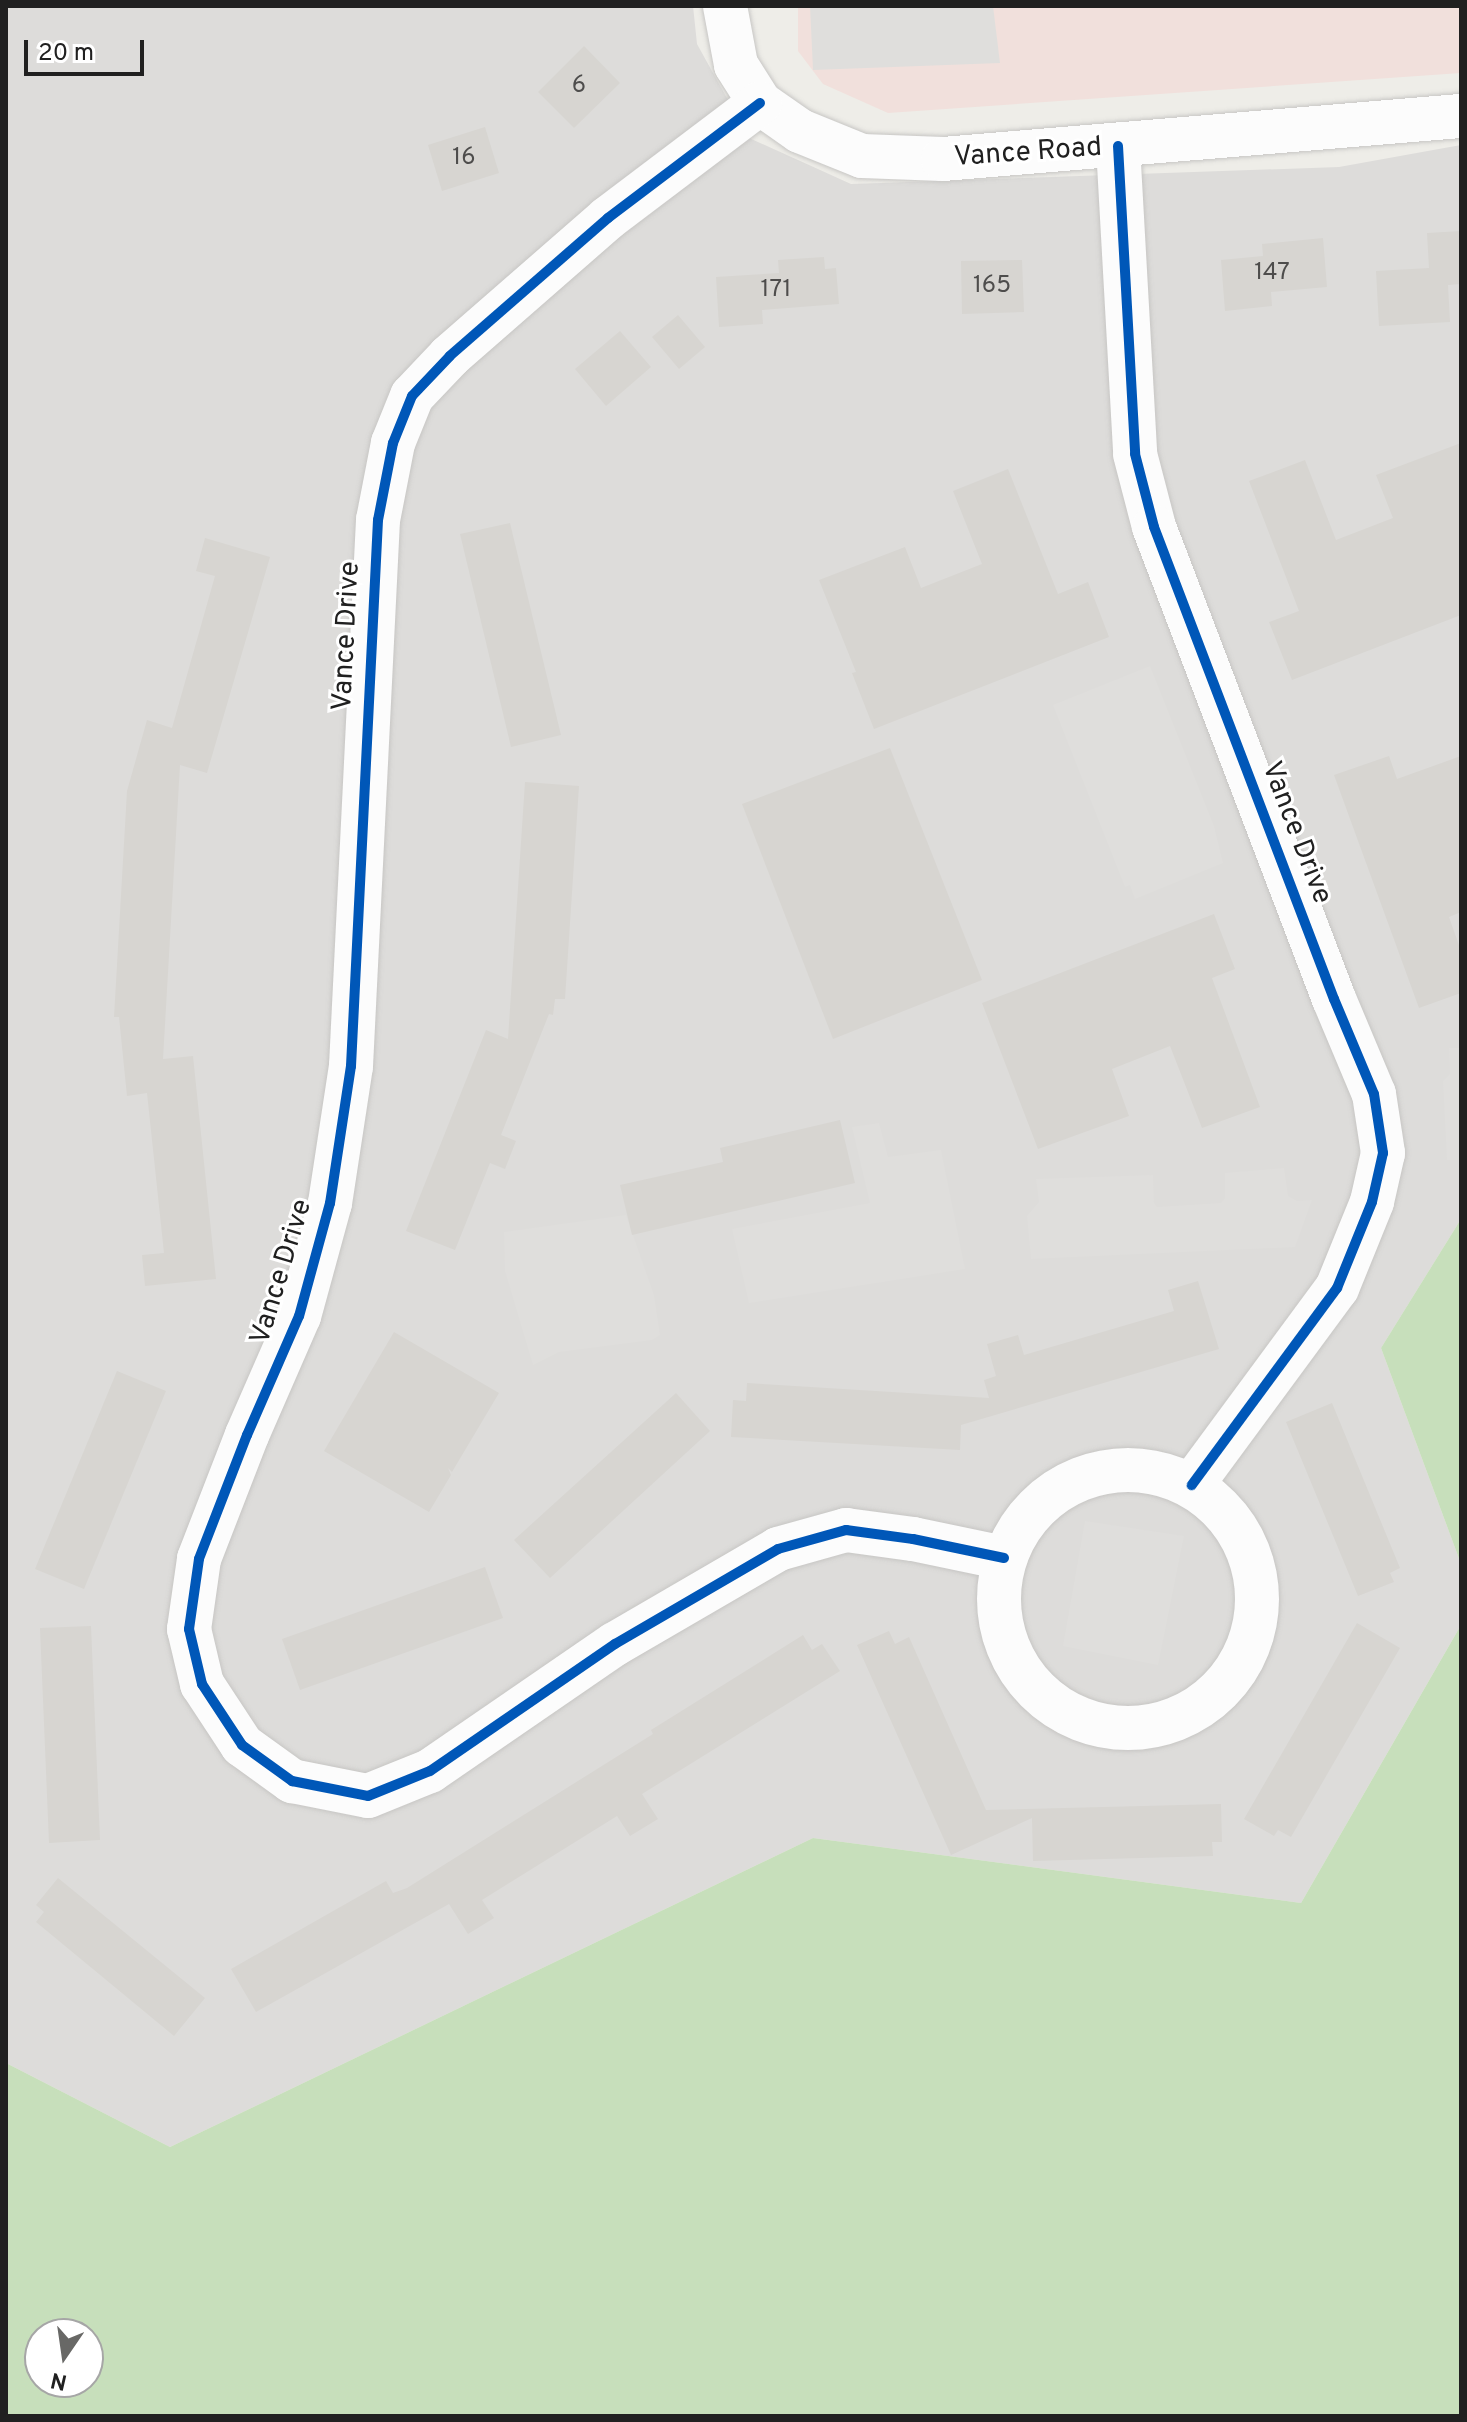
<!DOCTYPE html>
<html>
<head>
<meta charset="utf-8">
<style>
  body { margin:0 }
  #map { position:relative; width:1467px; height:2422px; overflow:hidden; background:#eeede8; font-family:Overpass,sans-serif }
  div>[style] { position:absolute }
  .residential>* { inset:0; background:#dddcda }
  .commercial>* { inset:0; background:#f1e0dc }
  .forest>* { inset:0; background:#c7dfbb }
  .parking>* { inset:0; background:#dfdedc }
  .building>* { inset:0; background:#d7d5d1 }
  .roads { filter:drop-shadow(0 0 2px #c7c6c4) drop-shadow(0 0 2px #c7c6c4) }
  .street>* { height:44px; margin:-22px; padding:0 22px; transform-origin:22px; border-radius:22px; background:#fcfcfc }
  .street>.ring { margin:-22px; padding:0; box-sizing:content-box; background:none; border:44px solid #fcfcfc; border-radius:50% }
  .cycleway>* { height:10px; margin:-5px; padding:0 5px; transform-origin:5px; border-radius:5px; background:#0057b8 }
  span { translate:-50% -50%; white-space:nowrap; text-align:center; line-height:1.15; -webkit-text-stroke:6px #fff; paint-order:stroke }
  .number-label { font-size:24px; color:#4e4d4c }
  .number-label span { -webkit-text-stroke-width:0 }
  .street-label { font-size:28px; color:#202020 }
  .frame { position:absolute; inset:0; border:8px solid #202020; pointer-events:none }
  .north { position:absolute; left:24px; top:2318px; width:80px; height:80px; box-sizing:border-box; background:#fff; border:2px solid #a6a6a6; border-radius:50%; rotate:193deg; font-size:22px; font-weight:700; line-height:32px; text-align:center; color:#202020 }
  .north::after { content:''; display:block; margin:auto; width:28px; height:36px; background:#686866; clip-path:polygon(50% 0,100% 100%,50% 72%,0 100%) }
  .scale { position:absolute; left:24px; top:40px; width:120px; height:36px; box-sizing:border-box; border:4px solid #202020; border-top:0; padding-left:10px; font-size:24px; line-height:28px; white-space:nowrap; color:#202020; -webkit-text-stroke:6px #fff; paint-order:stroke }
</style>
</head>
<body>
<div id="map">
  <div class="residential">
    <i style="clip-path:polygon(6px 6px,693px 6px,697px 44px,749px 138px,851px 184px,1339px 167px,1461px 145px,1461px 1219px,1381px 1348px,1461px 1564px,1461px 1625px,1301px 1903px,813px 1838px,170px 2147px,6px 2063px)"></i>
  </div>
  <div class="commercial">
    <i style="clip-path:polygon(798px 6px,1461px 6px,1461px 73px,888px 113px,823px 84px,798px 51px)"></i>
  </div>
  <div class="forest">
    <i style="clip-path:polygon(1461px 1219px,1461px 1564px,1381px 1348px)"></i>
    <i style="clip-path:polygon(evenodd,1461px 1625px,1461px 2416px,6px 2416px,6px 2063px,170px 2147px,813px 1838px,1301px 1903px,1461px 1625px,40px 2334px,88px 2334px,88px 2382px,40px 2382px,40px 2334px)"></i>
  </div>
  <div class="parking">
    <i style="clip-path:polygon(810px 6px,993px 6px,1000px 63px,813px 70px)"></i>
    <i style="clip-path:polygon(1150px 666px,1214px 826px,1223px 863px,1135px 899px,1130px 885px,1125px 887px,1053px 705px)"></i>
    <i style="clip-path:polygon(1449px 1048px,1461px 1048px,1461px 1160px,1447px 1160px,1443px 1081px,1450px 1074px)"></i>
    <i style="clip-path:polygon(879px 1123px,888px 1157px,941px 1150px,965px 1269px,749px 1303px,732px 1229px,870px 1203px,852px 1127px)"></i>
    <i style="clip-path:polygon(1284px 1168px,1288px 1196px,1297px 1201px,1312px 1200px,1295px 1247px,1031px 1259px,1027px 1216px,1039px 1202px,1036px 1179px,1153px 1175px,1154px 1203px,1157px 1207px,1221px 1203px,1225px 1198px,1225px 1173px)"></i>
    <i style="clip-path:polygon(626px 1215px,654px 1295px,660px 1335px,652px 1340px,559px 1352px,533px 1365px,505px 1271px,504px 1232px)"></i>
    <i style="clip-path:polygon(1085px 1521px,1184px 1536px,1158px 1665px,1063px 1646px)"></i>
  </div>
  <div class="building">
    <i style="clip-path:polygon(584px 46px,620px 83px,574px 128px,538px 92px)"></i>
    <i style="clip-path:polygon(485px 127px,499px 173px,442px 191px,428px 145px)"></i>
    <i style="clip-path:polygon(1461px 231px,1461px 284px,1448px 285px,1450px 322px,1379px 326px,1376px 271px,1429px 268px,1427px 233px)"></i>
    <i style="clip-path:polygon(1323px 238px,1327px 287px,1271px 292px,1272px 306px,1225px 311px,1221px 260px,1263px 256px,1262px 244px)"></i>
    <i style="clip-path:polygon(824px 257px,825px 269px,836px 268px,839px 304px,762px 310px,763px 324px,719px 327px,716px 277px,779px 273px,778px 260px)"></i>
    <i style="clip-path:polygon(1022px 260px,1024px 312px,962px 314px,961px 261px)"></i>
    <i style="clip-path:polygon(678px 315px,705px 347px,679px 369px,652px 337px)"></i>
    <i style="clip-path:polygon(620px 331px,651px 367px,606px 406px,575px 369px)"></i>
    <i style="clip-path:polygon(1461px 443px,1461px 615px,1292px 680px,1269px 622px,1299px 611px,1249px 481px,1305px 460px,1336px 540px,1393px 518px,1376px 475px)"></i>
    <i style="clip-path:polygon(1008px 469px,1058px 594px,1088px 582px,1109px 637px,874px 729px,852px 673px,856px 672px,819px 580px,905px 547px,921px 588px,982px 564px,953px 491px)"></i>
    <i style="clip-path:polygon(510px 523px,561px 735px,511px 747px,460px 534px)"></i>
    <i style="clip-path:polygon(205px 538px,270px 557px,207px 773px,180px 765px,163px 1059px,193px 1056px,216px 1279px,145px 1286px,142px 1255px,164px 1253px,147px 1093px,127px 1096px,119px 1017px,114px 1017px,127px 791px,147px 720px,172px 728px,215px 576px,196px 571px)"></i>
    <i style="clip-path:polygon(890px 748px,982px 980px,833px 1039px,742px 804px)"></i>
    <i style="clip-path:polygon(1389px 756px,1397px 779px,1461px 756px,1461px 912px,1449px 917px,1461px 951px,1461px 993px,1419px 1008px,1334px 775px)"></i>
    <i style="clip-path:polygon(525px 782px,579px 786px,565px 999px,555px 999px,553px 1015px,549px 1014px,501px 1135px,516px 1141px,505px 1169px,490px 1163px,455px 1250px,406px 1231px,486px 1030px,508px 1039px)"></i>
    <i style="clip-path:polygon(1214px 914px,1235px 969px,1212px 978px,1260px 1107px,1202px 1128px,1170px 1046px,1112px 1069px,1129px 1116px,1038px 1149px,982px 1003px)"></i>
    <i style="clip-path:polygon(840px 1120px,855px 1183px,632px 1235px,620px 1185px,723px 1162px,720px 1148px)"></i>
    <i style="clip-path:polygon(1198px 1281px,1219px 1349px,961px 1425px,960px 1450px,731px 1437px,733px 1400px,746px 1401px,747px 1383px,989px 1398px,984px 1380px,996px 1376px,987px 1344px,1018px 1335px,1024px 1355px,1174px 1311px,1168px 1290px)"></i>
    <i style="clip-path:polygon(394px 1332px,499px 1393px,452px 1472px,448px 1468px,451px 1475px,429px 1512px,324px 1451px)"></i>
    <i style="clip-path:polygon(117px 1371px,166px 1391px,84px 1589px,35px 1569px)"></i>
    <i style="clip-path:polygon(676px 1393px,710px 1431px,550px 1578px,514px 1540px)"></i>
    <i style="clip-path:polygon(1332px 1403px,1400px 1568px,1390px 1573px,1394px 1582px,1358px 1596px,1286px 1422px)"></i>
    <i style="clip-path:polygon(485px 1567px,503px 1618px,300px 1690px,282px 1639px)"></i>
    <i style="clip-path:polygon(1357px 1623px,1400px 1648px,1291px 1837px,1278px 1830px,1274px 1836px,1244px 1819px)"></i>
    <i style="clip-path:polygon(91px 1626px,100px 1840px,49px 1843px,40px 1628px)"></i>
    <i style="clip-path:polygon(889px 1631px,895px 1644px,909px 1637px,986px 1810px,1221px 1804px,1222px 1842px,1212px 1842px,1213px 1856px,1033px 1861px,1032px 1818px,951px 1855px,857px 1645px)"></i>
    <i style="clip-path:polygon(803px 1635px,812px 1650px,822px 1644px,840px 1671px,642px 1794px,658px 1819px,630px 1836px,617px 1816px,482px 1900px,494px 1918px,468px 1934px,449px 1904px,256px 2012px,231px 1969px,386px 1881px,393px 1893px,407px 1888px,653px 1734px,651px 1730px)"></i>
    <i style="clip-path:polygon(58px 1878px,205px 1998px,174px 2036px,36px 1922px,44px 1912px,36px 1905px)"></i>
  </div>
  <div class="roads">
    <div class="street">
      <i style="left:725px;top:6px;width:60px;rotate:79.4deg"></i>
      <i style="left:736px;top:65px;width:45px;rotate:57.7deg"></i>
      <i style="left:760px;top:103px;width:49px;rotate:35deg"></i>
      <i style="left:800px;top:131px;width:67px;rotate:22deg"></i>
      <i style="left:862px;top:156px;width:81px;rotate:2.1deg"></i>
      <i style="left:943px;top:159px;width:520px;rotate:-4.75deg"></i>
      <i style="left:760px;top:103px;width:191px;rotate:142.9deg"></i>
      <i style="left:608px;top:218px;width:210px;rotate:138.9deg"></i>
      <i style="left:450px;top:356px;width:55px;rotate:133.5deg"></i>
      <i style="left:412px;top:396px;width:51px;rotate:112deg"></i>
      <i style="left:393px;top:443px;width:78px;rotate:101deg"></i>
      <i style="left:378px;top:520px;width:547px;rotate:92.83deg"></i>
      <i style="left:351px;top:1066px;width:139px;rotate:98.7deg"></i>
      <i style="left:330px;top:1203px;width:117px;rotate:105.3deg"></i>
      <i style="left:299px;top:1316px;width:130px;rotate:113.6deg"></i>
      <i style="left:247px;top:1435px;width:133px;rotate:111.2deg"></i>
      <i style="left:199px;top:1559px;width:71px;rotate:98.1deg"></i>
      <i style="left:189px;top:1629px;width:57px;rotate:76.7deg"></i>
      <i style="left:202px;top:1684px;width:73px;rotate:56.7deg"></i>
      <i style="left:242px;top:1745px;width:62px;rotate:35.8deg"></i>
      <i style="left:292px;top:1781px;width:77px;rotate:11.2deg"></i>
      <i style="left:368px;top:1796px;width:67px;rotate:-22deg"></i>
      <i style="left:430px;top:1771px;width:224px;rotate:-34.5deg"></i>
      <i style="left:615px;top:1644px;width:189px;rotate:-30.2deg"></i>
      <i style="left:778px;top:1549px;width:71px;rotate:-15.6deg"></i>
      <i style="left:846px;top:1530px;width:68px;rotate:7.7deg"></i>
      <i style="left:913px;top:1539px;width:93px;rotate:11.8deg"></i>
      <i style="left:1118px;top:146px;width:308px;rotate:86.8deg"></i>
      <i style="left:1135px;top:454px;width:75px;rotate:75.4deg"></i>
      <i style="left:1154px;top:527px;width:505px;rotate:69.13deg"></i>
      <i style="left:1334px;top:999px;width:103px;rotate:67.2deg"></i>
      <i style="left:1374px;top:1094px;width:60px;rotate:81.3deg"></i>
      <i style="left:1383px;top:1153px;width:50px;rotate:102.7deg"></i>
      <i style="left:1372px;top:1202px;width:93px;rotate:112.1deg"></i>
      <i style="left:1337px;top:1288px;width:245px;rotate:126.4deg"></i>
      <i class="ring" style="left:999px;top:1470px;width:214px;height:214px"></i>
    </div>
  </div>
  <div class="cycleway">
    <i style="left:760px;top:103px;width:191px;rotate:142.9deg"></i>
    <i style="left:608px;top:218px;width:210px;rotate:138.9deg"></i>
    <i style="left:450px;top:356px;width:55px;rotate:133.5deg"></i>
    <i style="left:412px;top:396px;width:51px;rotate:112deg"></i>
    <i style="left:393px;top:443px;width:78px;rotate:101deg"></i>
    <i style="left:378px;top:520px;width:547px;rotate:92.83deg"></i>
    <i style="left:351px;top:1066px;width:139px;rotate:98.7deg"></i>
    <i style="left:330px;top:1203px;width:117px;rotate:105.3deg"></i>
    <i style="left:299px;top:1316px;width:130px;rotate:113.6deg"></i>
    <i style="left:247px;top:1435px;width:133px;rotate:111.2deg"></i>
    <i style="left:199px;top:1559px;width:71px;rotate:98.1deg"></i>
    <i style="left:189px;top:1629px;width:57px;rotate:76.7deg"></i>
    <i style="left:202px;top:1684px;width:73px;rotate:56.7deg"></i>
    <i style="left:242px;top:1745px;width:62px;rotate:35.8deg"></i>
    <i style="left:292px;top:1781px;width:77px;rotate:11.2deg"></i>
    <i style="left:368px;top:1796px;width:67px;rotate:-22deg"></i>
    <i style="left:430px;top:1771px;width:224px;rotate:-34.5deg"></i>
    <i style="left:615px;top:1644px;width:189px;rotate:-30.2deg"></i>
    <i style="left:778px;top:1549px;width:71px;rotate:-15.6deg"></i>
    <i style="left:846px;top:1530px;width:68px;rotate:7.7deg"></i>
    <i style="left:913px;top:1539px;width:93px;rotate:11.8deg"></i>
    <i style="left:1118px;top:146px;width:308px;rotate:86.8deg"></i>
    <i style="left:1135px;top:454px;width:75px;rotate:75.4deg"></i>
    <i style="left:1154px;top:527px;width:505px;rotate:69.13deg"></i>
    <i style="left:1334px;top:999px;width:103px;rotate:67.2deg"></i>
    <i style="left:1374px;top:1094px;width:60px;rotate:81.3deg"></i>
    <i style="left:1383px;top:1153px;width:50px;rotate:102.7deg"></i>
    <i style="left:1372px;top:1202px;width:93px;rotate:112.1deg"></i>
    <i style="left:1337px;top:1288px;width:245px;rotate:126.4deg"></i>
  </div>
  <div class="number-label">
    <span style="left:579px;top:87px">6</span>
    <span style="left:464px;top:159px">16</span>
    <span style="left:1272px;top:274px">147</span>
    <span style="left:992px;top:287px">165</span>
    <span style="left:776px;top:291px">171</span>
  </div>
  <div class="street-label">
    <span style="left:1028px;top:153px;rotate:-4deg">Vance Road</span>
    <span style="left:347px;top:636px;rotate:-87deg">Vance Drive</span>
    <span style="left:1296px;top:833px;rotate:69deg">Vance Drive</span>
    <span style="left:282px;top:1272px;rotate:-73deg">Vance Drive</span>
  </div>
  <div class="frame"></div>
  <div class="north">N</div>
  <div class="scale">20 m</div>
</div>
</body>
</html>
